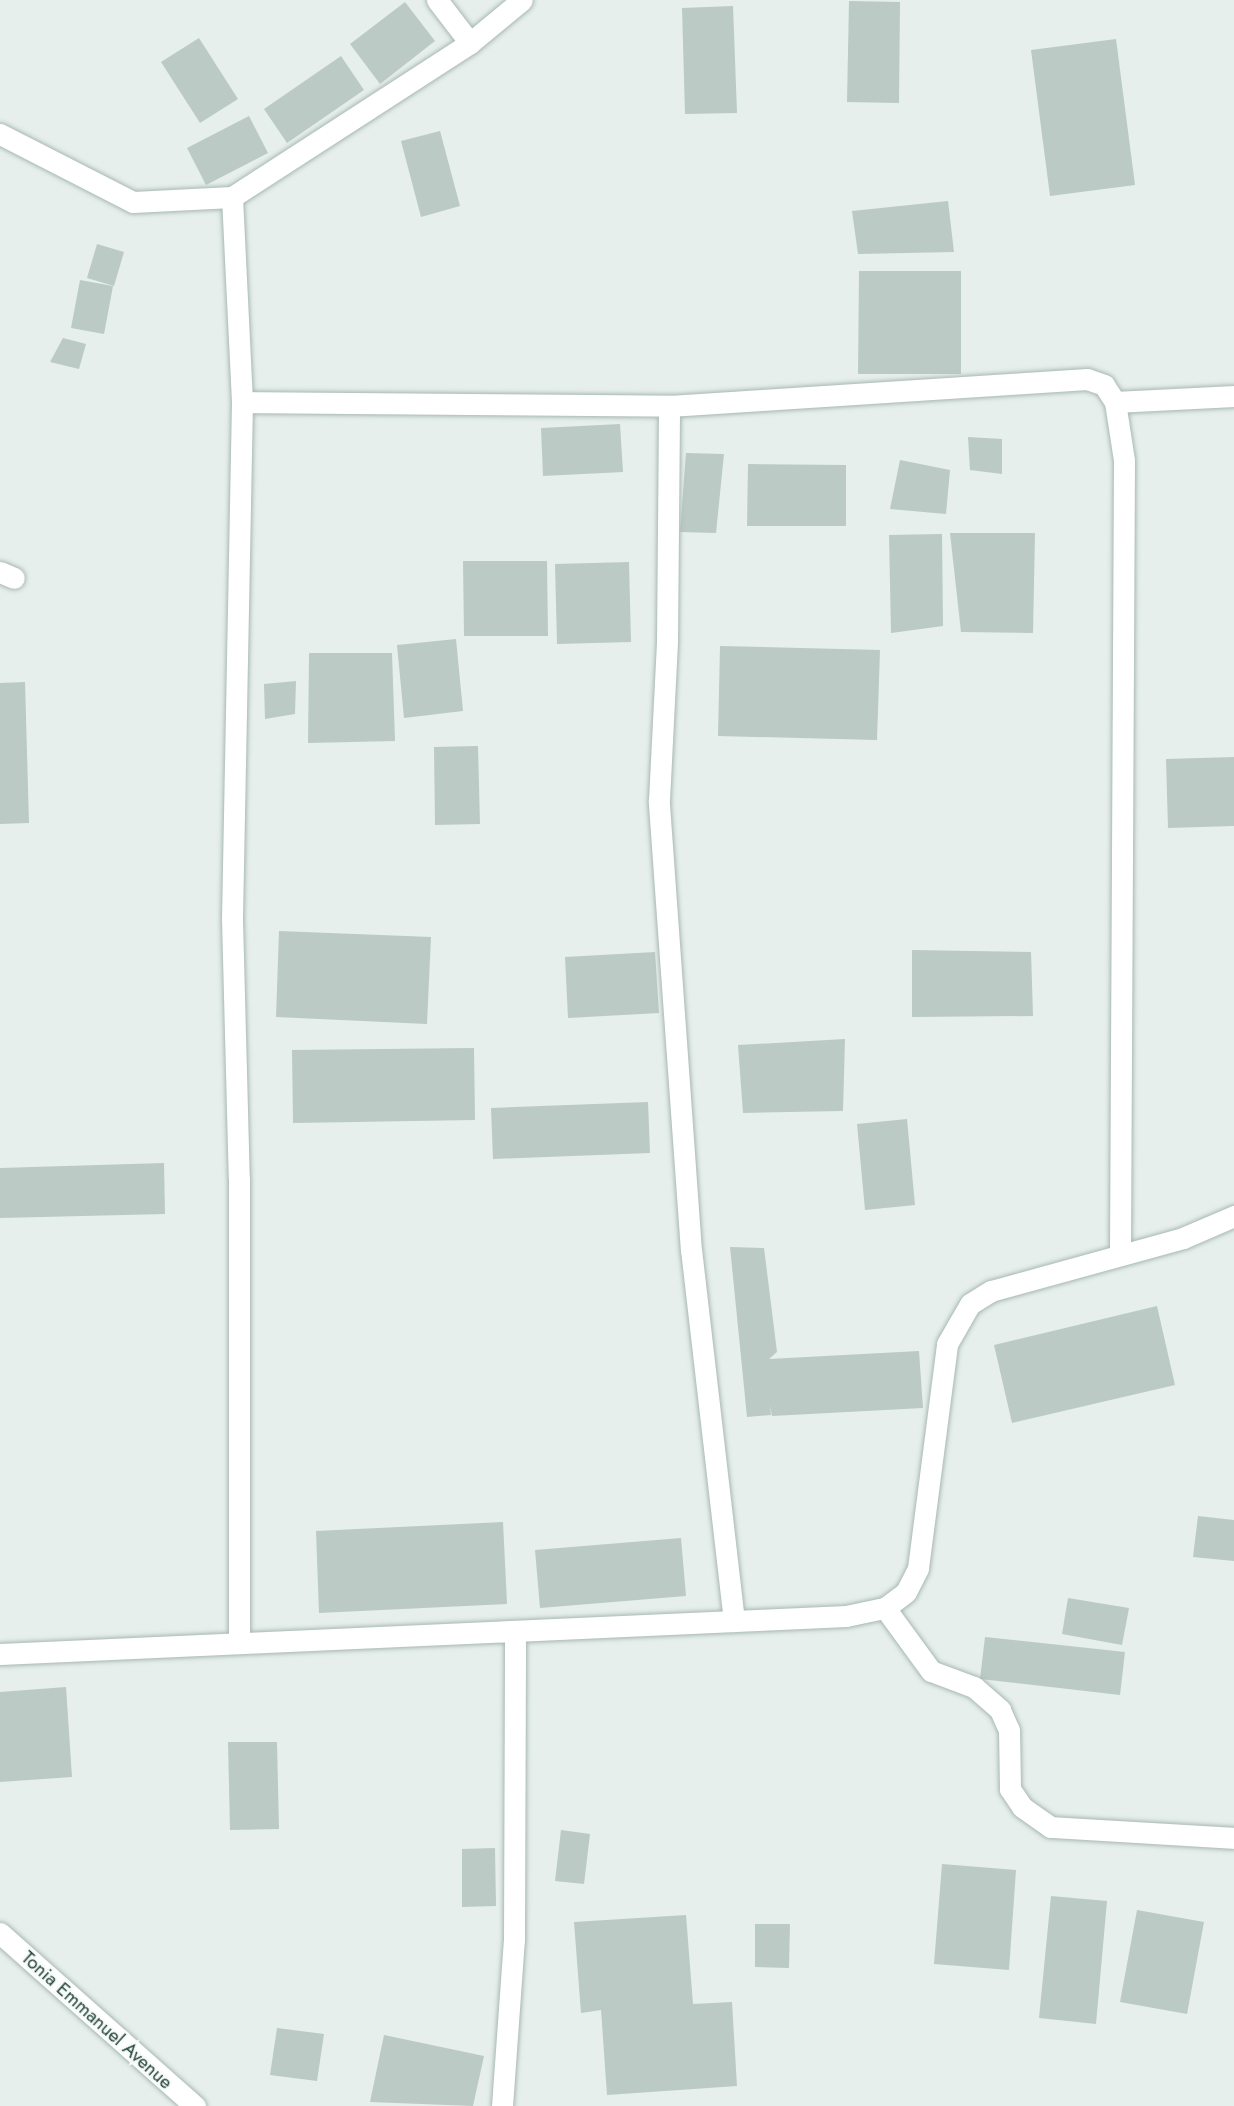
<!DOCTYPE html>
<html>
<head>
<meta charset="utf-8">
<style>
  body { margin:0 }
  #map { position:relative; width:1234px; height:2106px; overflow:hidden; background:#e6efeb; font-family:Jost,sans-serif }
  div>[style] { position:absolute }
  .building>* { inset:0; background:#bbcac4 }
  .roads { filter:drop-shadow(0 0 2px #a8b8b2) drop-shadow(0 0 2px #a8b8b2) }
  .minor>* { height:21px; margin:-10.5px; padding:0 10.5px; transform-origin:10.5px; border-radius:10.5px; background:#fff }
  .tertiary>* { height:21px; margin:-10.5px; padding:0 10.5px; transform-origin:10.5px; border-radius:10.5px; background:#fff }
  span { translate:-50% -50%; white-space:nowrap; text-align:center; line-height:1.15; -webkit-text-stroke:5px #f7fbf9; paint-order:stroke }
  .street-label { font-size:19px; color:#24423a }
</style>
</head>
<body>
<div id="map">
  <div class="building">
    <i style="clip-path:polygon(849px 1px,900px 2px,899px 103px,847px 102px)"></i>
    <i style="clip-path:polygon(405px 2px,435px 41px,380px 84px,350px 44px)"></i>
    <i style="clip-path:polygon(733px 6px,737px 113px,685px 114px,682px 8px)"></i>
    <i style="clip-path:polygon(199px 38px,238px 99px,200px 123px,161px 62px)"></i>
    <i style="clip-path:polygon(1116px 39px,1135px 185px,1050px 196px,1031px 50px)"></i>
    <i style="clip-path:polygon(341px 56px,364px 90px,287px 143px,264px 109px)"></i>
    <i style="clip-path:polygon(249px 116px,268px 153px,206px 185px,187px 148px)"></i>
    <i style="clip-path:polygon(440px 131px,460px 206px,421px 217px,401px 141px)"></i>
    <i style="clip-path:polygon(948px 201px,954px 252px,858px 254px,852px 211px)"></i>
    <i style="clip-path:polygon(97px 244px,124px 252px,114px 286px,87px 278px)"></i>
    <i style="clip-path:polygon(859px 271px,961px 271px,961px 374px,858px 374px)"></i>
    <i style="clip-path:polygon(80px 280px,113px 286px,104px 334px,71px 328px)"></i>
    <i style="clip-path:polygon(63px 338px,86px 344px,79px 369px,50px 362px)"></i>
    <i style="clip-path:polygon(620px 424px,623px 472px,543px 476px,541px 428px)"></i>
    <i style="clip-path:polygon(968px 437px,1002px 439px,1002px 474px,970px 470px)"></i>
    <i style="clip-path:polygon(686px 453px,724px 454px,716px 533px,680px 532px)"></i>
    <i style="clip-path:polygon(900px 460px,950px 470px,946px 514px,890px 509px)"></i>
    <i style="clip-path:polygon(748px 464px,846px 465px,846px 526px,747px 526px)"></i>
    <i style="clip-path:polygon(950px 533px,1035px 533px,1033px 633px,961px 632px)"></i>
    <i style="clip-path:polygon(942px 534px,943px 626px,891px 633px,889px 535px)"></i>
    <i style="clip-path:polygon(463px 561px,547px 561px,548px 636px,464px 636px)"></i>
    <i style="clip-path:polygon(629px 562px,631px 642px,557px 644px,555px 564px)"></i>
    <i style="clip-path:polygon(456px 639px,463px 711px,404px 718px,397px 645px)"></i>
    <i style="clip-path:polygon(720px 646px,880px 650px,877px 740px,718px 736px)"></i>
    <i style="clip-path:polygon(309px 653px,392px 653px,395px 741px,308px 743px)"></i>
    <i style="clip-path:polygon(296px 681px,295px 714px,265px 719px,264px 684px)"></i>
    <i style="clip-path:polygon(25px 682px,29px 823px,0 824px,0 683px)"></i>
    <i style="clip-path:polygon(478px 746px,480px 824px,435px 825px,434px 747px)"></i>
    <i style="clip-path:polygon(1234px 757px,1234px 826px,1168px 828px,1166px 759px)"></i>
    <i style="clip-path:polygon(279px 931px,431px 937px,427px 1024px,276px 1017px)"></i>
    <i style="clip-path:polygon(912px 950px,1031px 952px,1033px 1016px,912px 1017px)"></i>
    <i style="clip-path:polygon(655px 952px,659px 1013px,568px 1018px,565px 957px)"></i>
    <i style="clip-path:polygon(845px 1039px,843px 1111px,743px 1113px,738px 1045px)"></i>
    <i style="clip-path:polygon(474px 1048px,475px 1120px,293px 1123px,292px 1050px)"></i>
    <i style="clip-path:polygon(648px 1102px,650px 1153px,493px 1159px,491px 1108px)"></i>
    <i style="clip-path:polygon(907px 1119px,915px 1205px,865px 1210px,857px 1124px)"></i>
    <i style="clip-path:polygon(164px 1163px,165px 1214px,0 1218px,0 1168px)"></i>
    <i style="clip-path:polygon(730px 1247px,764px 1248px,777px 1352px,769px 1359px,919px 1351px,923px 1408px,772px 1416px,770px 1405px,771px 1415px,747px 1417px)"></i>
    <i style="clip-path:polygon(1157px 1306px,1175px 1385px,1012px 1423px,994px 1345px)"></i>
    <i style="clip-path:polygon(1198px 1516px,1234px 1520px,1234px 1561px,1193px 1557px)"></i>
    <i style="clip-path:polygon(503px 1522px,507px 1604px,319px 1613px,316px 1531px)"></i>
    <i style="clip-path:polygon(681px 1538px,686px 1596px,540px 1608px,535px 1550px)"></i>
    <i style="clip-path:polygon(1068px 1598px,1129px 1608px,1122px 1645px,1062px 1634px)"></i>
    <i style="clip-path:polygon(985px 1637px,1125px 1652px,1120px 1695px,980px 1679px)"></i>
    <i style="clip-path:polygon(66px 1687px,72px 1777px,0 1782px,0 1692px)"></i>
    <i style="clip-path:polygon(228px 1742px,277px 1742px,279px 1829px,230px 1830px)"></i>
    <i style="clip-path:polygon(561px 1830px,590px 1834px,584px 1884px,555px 1881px)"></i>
    <i style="clip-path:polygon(495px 1848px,496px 1906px,462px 1907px,462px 1849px)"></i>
    <i style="clip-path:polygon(942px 1864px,1016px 1870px,1009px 1970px,934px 1964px)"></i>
    <i style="clip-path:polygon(1051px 1896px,1107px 1901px,1096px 2024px,1039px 2018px)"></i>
    <i style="clip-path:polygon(1137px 1910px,1204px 1922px,1187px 2014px,1120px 2002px)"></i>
    <i style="clip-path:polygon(686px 1915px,693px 2004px,732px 2002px,737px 2086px,607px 2095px,601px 2010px,581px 2013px,574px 1922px)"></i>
    <i style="clip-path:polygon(755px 1924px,790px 1924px,789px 1968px,755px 1967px)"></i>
    <i style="clip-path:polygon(277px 2028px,324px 2034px,317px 2081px,270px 2075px)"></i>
    <i style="clip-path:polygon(384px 2035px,484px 2056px,473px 2106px,370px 2102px)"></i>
  </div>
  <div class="roads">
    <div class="minor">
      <i style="left:437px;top:0;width:54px;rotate:52.5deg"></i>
      <i style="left:0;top:134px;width:149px;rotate:27.1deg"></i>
      <i style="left:133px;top:202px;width:99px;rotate:-2.9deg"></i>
      <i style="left:232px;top:197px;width:283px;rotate:-32.9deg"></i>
      <i style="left:470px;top:43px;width:67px;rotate:-39.6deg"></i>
      <i style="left:232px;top:197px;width:205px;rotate:87.2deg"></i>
      <i style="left:242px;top:402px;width:517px;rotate:91.11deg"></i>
      <i style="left:232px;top:919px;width:259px;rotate:88.5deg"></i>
      <i style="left:239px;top:1178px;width:464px;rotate:90deg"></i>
      <i style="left:242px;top:402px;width:427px;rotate:0.5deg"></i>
      <i style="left:1115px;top:402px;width:119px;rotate:-2.9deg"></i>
      <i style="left:0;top:572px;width:15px;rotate:23deg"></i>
      <i style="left:885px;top:1608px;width:78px;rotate:53.9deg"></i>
      <i style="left:931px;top:1671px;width:46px;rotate:20.4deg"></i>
      <i style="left:974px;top:1687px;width:35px;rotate:41deg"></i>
      <i style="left:1000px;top:1710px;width:22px;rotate:66deg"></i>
      <i style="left:1009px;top:1730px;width:59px;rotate:89deg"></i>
      <i style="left:1010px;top:1789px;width:22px;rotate:56deg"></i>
      <i style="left:1022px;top:1807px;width:35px;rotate:35deg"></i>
      <i style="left:1051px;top:1827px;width:183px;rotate:3.4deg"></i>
      <i style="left:734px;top:1621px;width:372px;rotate:-96.6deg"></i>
      <i style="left:691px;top:1251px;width:452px;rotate:-94.1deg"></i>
      <i style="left:659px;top:800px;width:158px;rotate:-87.1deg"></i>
      <i style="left:667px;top:642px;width:236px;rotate:-89.5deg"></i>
      <i style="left:669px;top:406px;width:419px;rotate:-3.7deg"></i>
      <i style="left:1087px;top:379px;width:18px;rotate:19deg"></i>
      <i style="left:1104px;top:385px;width:20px;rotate:57deg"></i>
      <i style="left:1115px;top:402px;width:59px;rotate:81.2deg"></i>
      <i style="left:1124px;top:460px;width:794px;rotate:90.29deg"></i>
      <i style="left:0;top:1654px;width:847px;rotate:-2.57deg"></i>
      <i style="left:846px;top:1616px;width:40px;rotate:-12deg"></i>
      <i style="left:885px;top:1608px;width:26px;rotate:-37deg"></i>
      <i style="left:906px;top:1592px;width:27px;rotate:-63deg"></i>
      <i style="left:918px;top:1568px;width:226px;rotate:-82.6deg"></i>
      <i style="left:947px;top:1344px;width:46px;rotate:-60.1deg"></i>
      <i style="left:970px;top:1304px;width:25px;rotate:-32deg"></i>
      <i style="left:991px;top:1291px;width:199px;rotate:-15.4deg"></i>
      <i style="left:1183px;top:1238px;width:56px;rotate:-23.3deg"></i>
      <i style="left:502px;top:2106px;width:166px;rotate:-85.9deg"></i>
      <i style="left:514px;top:1940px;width:309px;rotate:-89.8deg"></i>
    </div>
    <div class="tertiary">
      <i style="left:0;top:1933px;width:261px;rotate:41.6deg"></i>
    </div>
  </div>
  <div class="street-label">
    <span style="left:97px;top:2020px;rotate:42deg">Tonia Emmanuel Avenue</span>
  </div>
</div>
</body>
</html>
